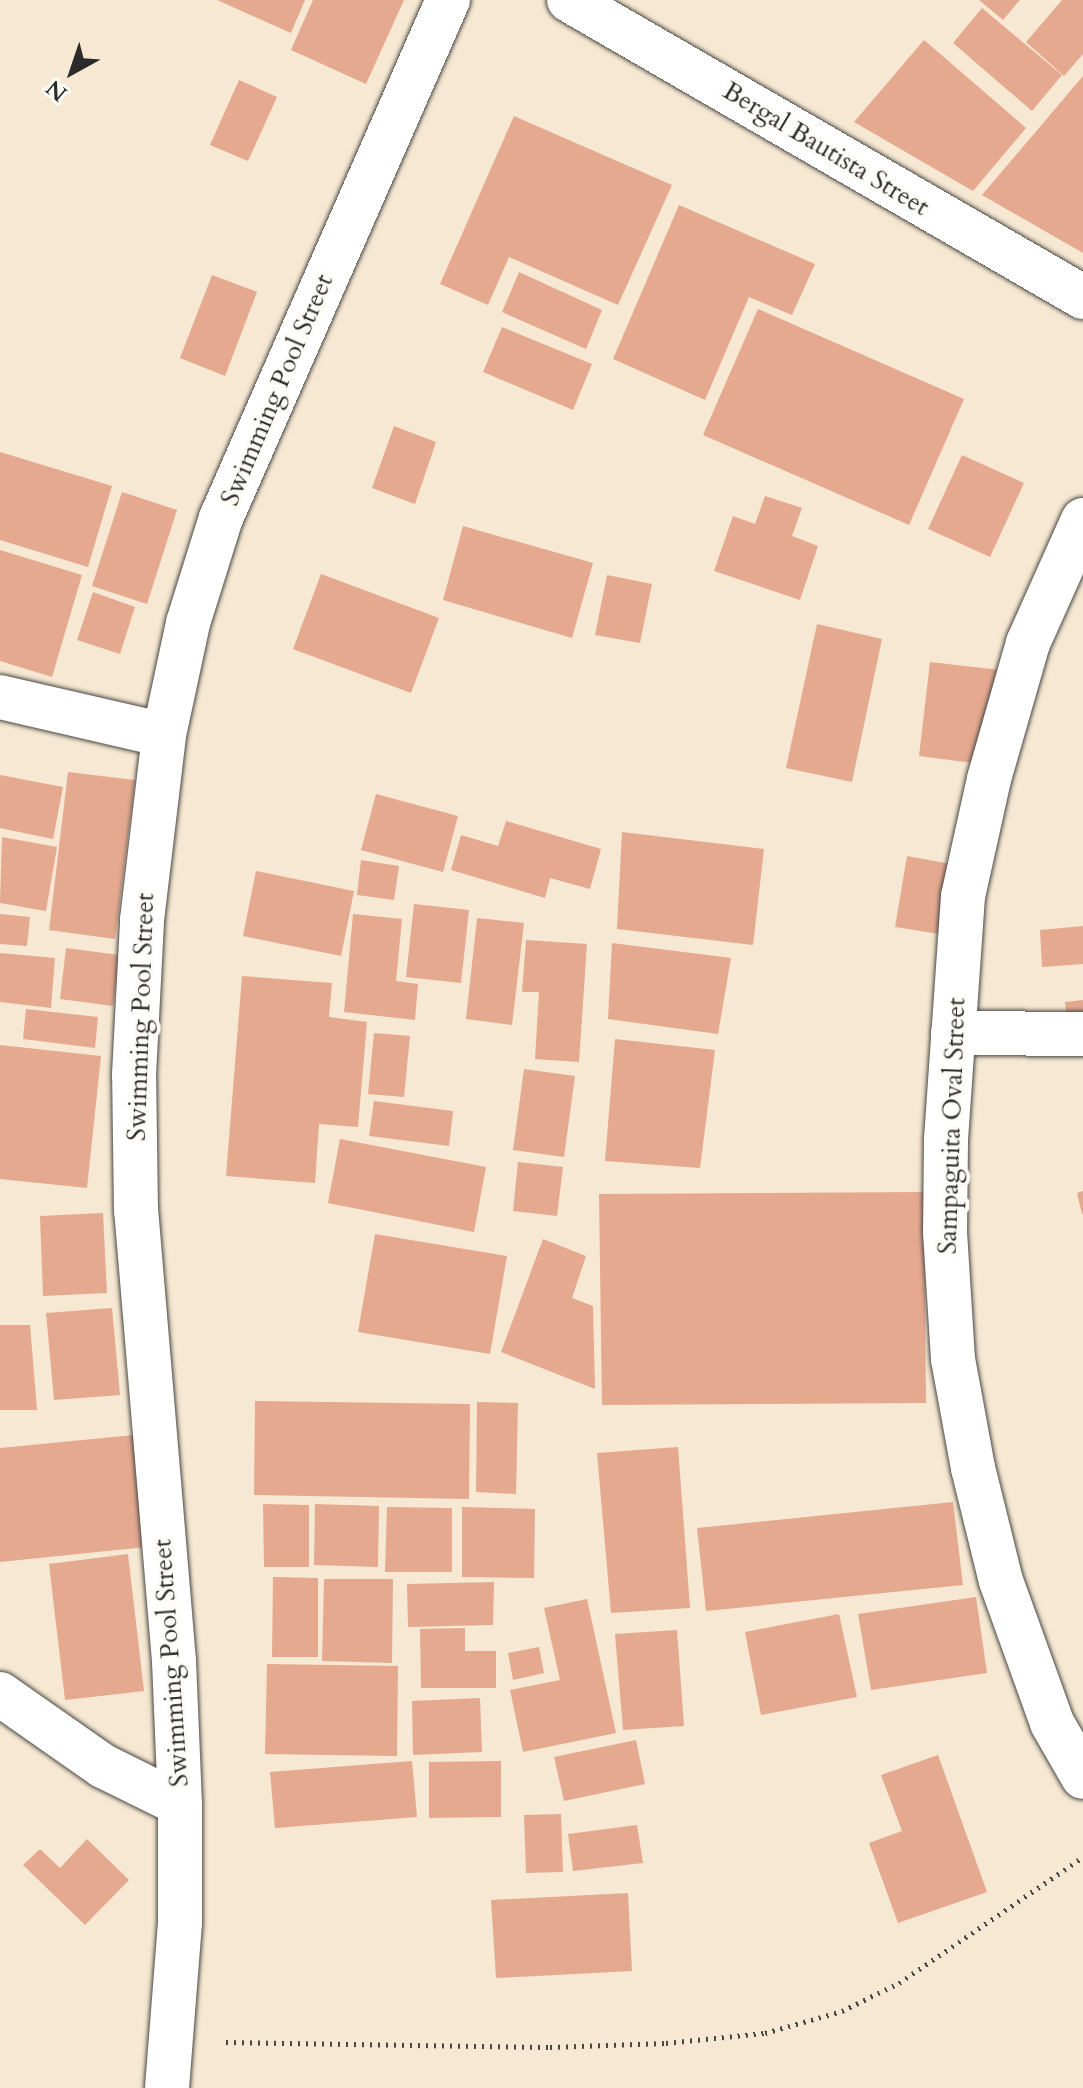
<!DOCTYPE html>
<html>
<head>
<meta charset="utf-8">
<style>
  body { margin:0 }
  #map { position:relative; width:1083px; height:2088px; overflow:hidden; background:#f6e8d2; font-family:Cardo,serif }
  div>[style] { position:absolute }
  .building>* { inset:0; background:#e5a990 }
  .path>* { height:5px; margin-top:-2.5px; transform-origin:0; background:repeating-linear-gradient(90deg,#494744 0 2px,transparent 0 8px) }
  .roads { filter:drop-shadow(0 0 2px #494744) drop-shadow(0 0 2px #494744) }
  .minor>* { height:44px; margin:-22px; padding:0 22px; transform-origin:22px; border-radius:22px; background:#fff }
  span { translate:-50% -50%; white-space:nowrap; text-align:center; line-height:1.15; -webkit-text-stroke:8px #fdfcf7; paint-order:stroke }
  .street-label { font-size:26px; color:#2b2b2b }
  .north { position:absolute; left:32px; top:32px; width:80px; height:80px; -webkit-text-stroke:6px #fdfcf7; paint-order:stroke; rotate:220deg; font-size:22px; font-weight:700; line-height:32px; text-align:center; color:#2b2b2b }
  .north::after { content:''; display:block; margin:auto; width:28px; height:36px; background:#2b2b2b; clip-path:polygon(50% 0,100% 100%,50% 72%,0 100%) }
</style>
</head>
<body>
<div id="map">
  <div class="building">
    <i style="clip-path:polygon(217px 0,305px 0,291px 33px)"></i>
    <i style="clip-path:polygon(313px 0,404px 0,366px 84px,291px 50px)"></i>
    <i style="clip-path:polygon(979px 0,1020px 0,1003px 20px)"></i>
    <i style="clip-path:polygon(1062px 0,1083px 0,1083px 54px,1064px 76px,1026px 42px)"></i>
    <i style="clip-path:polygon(982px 8px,1062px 75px,1032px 111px,953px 43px)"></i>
    <i style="clip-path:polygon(924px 40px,1026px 128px,973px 191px,854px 122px)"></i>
    <i style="clip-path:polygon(1083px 76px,1083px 253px,982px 195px)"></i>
    <i style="clip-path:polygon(239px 80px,277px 97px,248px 161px,210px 145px)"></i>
    <i style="clip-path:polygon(514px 116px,672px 185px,618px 305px,509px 257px,488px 305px,440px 284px)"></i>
    <i style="clip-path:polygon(679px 205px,815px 264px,792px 315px,749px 297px,705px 400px,613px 359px)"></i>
    <i style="clip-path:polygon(519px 272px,602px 310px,586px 349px,502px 312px)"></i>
    <i style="clip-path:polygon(212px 275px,257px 292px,225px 376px,180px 358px)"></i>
    <i style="clip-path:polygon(758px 309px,964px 399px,909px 525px,703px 435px)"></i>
    <i style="clip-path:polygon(502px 327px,592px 364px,573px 410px,483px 372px)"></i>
    <i style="clip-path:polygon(394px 426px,436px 442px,415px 504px,372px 488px)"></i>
    <i style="clip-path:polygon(0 452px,112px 486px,88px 567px,0 540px)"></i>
    <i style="clip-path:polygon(962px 455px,1024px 483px,990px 557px,928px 529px)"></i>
    <i style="clip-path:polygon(122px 492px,177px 510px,147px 604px,92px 586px)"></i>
    <i style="clip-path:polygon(765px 496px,802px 508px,792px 536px,818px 546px,800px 600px,714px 571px,733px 516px,755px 524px)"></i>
    <i style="clip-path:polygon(463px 526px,593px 563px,572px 638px,443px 600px)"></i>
    <i style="clip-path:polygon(0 550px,82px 575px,52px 677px,0 661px)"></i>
    <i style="clip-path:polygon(321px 574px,439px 618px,411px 693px,293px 649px)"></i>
    <i style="clip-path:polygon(607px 575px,652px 584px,640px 643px,595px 635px)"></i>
    <i style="clip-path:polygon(93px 592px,135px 607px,120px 654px,77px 640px)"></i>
    <i style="clip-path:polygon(817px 624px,882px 639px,852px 782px,786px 768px)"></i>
    <i style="clip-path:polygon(930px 662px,1000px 670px,988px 765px,919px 756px)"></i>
    <i style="clip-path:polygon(68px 772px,135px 780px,115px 939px,49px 930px)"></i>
    <i style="clip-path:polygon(0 775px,63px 787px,53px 839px,0 828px)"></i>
    <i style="clip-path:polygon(376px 794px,458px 816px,443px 872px,361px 850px)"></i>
    <i style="clip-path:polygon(506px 821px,601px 849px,590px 889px,550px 878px,545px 898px,451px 870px,461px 835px,498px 846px)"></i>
    <i style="clip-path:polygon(622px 832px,764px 849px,753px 945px,617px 929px)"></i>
    <i style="clip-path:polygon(2px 837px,57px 847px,46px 911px,0 903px)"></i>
    <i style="clip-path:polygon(907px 856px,951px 864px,939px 934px,895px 927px)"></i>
    <i style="clip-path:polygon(361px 860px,399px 866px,394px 900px,357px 895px)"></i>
    <i style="clip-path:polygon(256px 871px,354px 891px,341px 956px,243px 936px)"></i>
    <i style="clip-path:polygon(414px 904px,469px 910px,461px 983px,406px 977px)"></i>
    <i style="clip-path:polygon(0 914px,30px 917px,27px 946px,0 944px)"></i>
    <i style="clip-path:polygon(353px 914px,402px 919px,396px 981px,418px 984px,415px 1020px,344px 1012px)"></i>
    <i style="clip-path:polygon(477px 918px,524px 923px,512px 1025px,466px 1019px)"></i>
    <i style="clip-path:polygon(1083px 926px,1083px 964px,1042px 967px,1040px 930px)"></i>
    <i style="clip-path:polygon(526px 940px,587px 944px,579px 1062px,535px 1059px,539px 992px,522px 992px)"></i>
    <i style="clip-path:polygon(612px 943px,731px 958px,718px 1034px,608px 1019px)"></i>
    <i style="clip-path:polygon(66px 948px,119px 955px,113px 1006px,60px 999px)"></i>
    <i style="clip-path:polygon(0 953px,55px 958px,51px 1008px,0 1002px)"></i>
    <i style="clip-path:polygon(242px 976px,332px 983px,329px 1017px,367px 1022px,358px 1127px,319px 1124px,315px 1183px,226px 1176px)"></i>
    <i style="clip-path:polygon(1083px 1000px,1083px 1031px,1068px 1033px,1065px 1002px)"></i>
    <i style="clip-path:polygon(26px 1009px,98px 1017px,95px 1048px,23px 1039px)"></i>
    <i style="clip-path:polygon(374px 1033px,410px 1036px,404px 1097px,368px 1094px)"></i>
    <i style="clip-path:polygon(615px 1039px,715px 1050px,700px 1168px,605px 1161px)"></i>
    <i style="clip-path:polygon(0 1045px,101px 1056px,87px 1188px,0 1179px)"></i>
    <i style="clip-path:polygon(524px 1069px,575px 1076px,564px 1157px,513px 1150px)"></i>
    <i style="clip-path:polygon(374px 1101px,453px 1111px,449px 1146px,369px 1136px)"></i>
    <i style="clip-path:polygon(340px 1139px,486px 1167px,474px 1232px,328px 1203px)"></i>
    <i style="clip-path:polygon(518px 1162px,563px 1167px,557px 1216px,513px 1211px)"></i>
    <i style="clip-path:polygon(1083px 1191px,1083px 1214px,1082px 1214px,1077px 1193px)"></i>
    <i style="clip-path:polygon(924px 1192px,926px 1403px,602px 1405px,599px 1194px)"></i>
    <i style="clip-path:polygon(103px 1213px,107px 1293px,43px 1296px,40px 1216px)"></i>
    <i style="clip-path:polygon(375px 1234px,507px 1256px,490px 1354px,358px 1332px)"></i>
    <i style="clip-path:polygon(543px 1239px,586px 1256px,572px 1298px,593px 1306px,595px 1389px,501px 1352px)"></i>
    <i style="clip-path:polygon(112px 1308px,120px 1395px,54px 1400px,46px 1313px)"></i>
    <i style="clip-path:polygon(0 1325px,30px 1325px,37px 1410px,0 1410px)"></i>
    <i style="clip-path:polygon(255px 1401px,470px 1404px,469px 1499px,254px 1495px)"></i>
    <i style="clip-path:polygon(477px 1402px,518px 1403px,516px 1494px,476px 1492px)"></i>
    <i style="clip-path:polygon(134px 1435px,146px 1547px,0 1562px,0 1448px)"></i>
    <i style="clip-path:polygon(678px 1447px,690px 1608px,611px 1613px,597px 1453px)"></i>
    <i style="clip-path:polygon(953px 1502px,963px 1585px,706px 1611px,697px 1528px)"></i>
    <i style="clip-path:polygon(263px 1504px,309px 1505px,309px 1567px,264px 1567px)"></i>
    <i style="clip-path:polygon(315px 1504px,379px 1506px,378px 1567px,314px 1565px)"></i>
    <i style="clip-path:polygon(387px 1507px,452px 1508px,452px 1572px,385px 1572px)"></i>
    <i style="clip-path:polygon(462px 1507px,535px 1509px,534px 1578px,462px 1577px)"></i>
    <i style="clip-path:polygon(128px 1554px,144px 1691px,65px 1700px,49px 1564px)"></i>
    <i style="clip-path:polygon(273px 1577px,318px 1578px,318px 1657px,272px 1657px)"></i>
    <i style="clip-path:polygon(324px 1579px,393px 1579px,392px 1663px,322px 1661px)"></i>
    <i style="clip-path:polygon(494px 1582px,493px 1625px,408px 1627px,407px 1584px)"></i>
    <i style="clip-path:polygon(976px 1597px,987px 1673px,871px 1690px,858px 1614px)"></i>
    <i style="clip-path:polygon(587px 1599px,616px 1733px,523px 1752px,510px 1690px,560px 1680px,544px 1608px)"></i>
    <i style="clip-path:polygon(839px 1614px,857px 1697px,761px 1715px,745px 1632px)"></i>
    <i style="clip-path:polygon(465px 1628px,465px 1651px,496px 1651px,496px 1688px,421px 1688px,420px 1629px)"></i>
    <i style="clip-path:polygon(677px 1630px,684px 1726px,623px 1730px,615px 1634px)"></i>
    <i style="clip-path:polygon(539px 1647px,544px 1673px,513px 1680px,508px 1653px)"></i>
    <i style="clip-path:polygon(267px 1664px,398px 1666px,397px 1756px,265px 1754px)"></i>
    <i style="clip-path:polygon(480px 1698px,482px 1752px,413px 1755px,412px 1701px)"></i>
    <i style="clip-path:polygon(636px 1740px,645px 1784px,564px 1801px,554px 1757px)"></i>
    <i style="clip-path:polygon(938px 1755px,987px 1892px,898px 1923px,869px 1843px,902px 1831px,881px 1775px)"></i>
    <i style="clip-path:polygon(412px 1761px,417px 1817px,275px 1828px,270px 1772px)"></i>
    <i style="clip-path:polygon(501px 1761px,501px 1817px,429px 1818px,429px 1762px)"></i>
    <i style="clip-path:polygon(561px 1814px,563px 1872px,526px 1873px,524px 1815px)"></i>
    <i style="clip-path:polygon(637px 1825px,643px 1863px,573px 1871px,568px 1834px)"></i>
    <i style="clip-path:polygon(87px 1839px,129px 1880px,85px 1925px,23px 1865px,40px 1849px,60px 1868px)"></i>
    <i style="clip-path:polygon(628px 1893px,632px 1971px,496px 1978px,491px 1900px)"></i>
  </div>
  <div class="path">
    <i style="left:226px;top:2042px;width:324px;rotate:0.9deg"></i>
    <i style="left:550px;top:2047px;width:116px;rotate:-2deg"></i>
    <i style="left:666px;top:2043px;width:100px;rotate:-5.8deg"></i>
    <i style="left:765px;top:2033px;width:80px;rotate:-15.9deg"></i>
    <i style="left:842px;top:2011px;width:64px;rotate:-26.2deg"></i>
    <i style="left:899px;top:1983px;width:223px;rotate:-34.4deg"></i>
  </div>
  <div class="roads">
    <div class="minor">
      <i style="left:569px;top:0;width:594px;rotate:30.02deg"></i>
      <i style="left:1083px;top:520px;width:135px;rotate:114.1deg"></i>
      <i style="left:1028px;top:643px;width:141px;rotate:106deg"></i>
      <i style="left:989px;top:779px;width:120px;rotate:102.5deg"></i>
      <i style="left:963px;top:896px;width:245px;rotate:94deg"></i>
      <i style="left:946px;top:1140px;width:92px;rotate:90.6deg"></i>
      <i style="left:945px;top:1232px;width:127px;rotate:86.4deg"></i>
      <i style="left:953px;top:1359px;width:111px;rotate:79.6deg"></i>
      <i style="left:973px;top:1468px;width:116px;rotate:76.1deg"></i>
      <i style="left:1001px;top:1581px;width:151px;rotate:70.2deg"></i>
      <i style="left:1052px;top:1723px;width:62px;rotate:60.1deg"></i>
      <i style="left:0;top:697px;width:168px;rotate:13deg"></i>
      <i style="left:953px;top:1033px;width:130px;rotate:0.4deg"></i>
      <i style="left:0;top:1694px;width:126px;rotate:35deg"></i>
      <i style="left:103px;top:1766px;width:86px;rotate:26.3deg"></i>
      <i style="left:167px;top:2088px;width:166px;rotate:-85.5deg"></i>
      <i style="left:180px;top:1923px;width:119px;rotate:-90deg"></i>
      <i style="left:180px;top:1804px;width:143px;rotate:-92.4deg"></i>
      <i style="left:174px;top:1661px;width:452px;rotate:-94.8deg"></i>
      <i style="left:136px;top:1211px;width:136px;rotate:-90.8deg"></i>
      <i style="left:134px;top:1075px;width:155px;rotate:-87deg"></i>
      <i style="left:142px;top:920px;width:186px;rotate:-83.2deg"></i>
      <i style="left:164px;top:735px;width:115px;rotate:-77.9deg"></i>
      <i style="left:188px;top:623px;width:110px;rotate:-72.6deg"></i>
      <i style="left:221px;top:518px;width:566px;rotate:-66.34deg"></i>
    </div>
  </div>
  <div class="street-label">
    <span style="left:826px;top:149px;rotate:31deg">Bergal Bautista Street</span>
    <span style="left:277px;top:390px;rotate:-67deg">Swimming Pool Street</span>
    <span style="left:141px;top:1017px;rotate:-88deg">Swimming Pool Street</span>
    <span style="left:952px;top:1126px;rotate:-88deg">Sampaguita Oval Street</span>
    <span style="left:171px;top:1663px;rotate:-94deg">Swimming Pool Street</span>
  </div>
  <div class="north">N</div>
</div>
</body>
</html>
